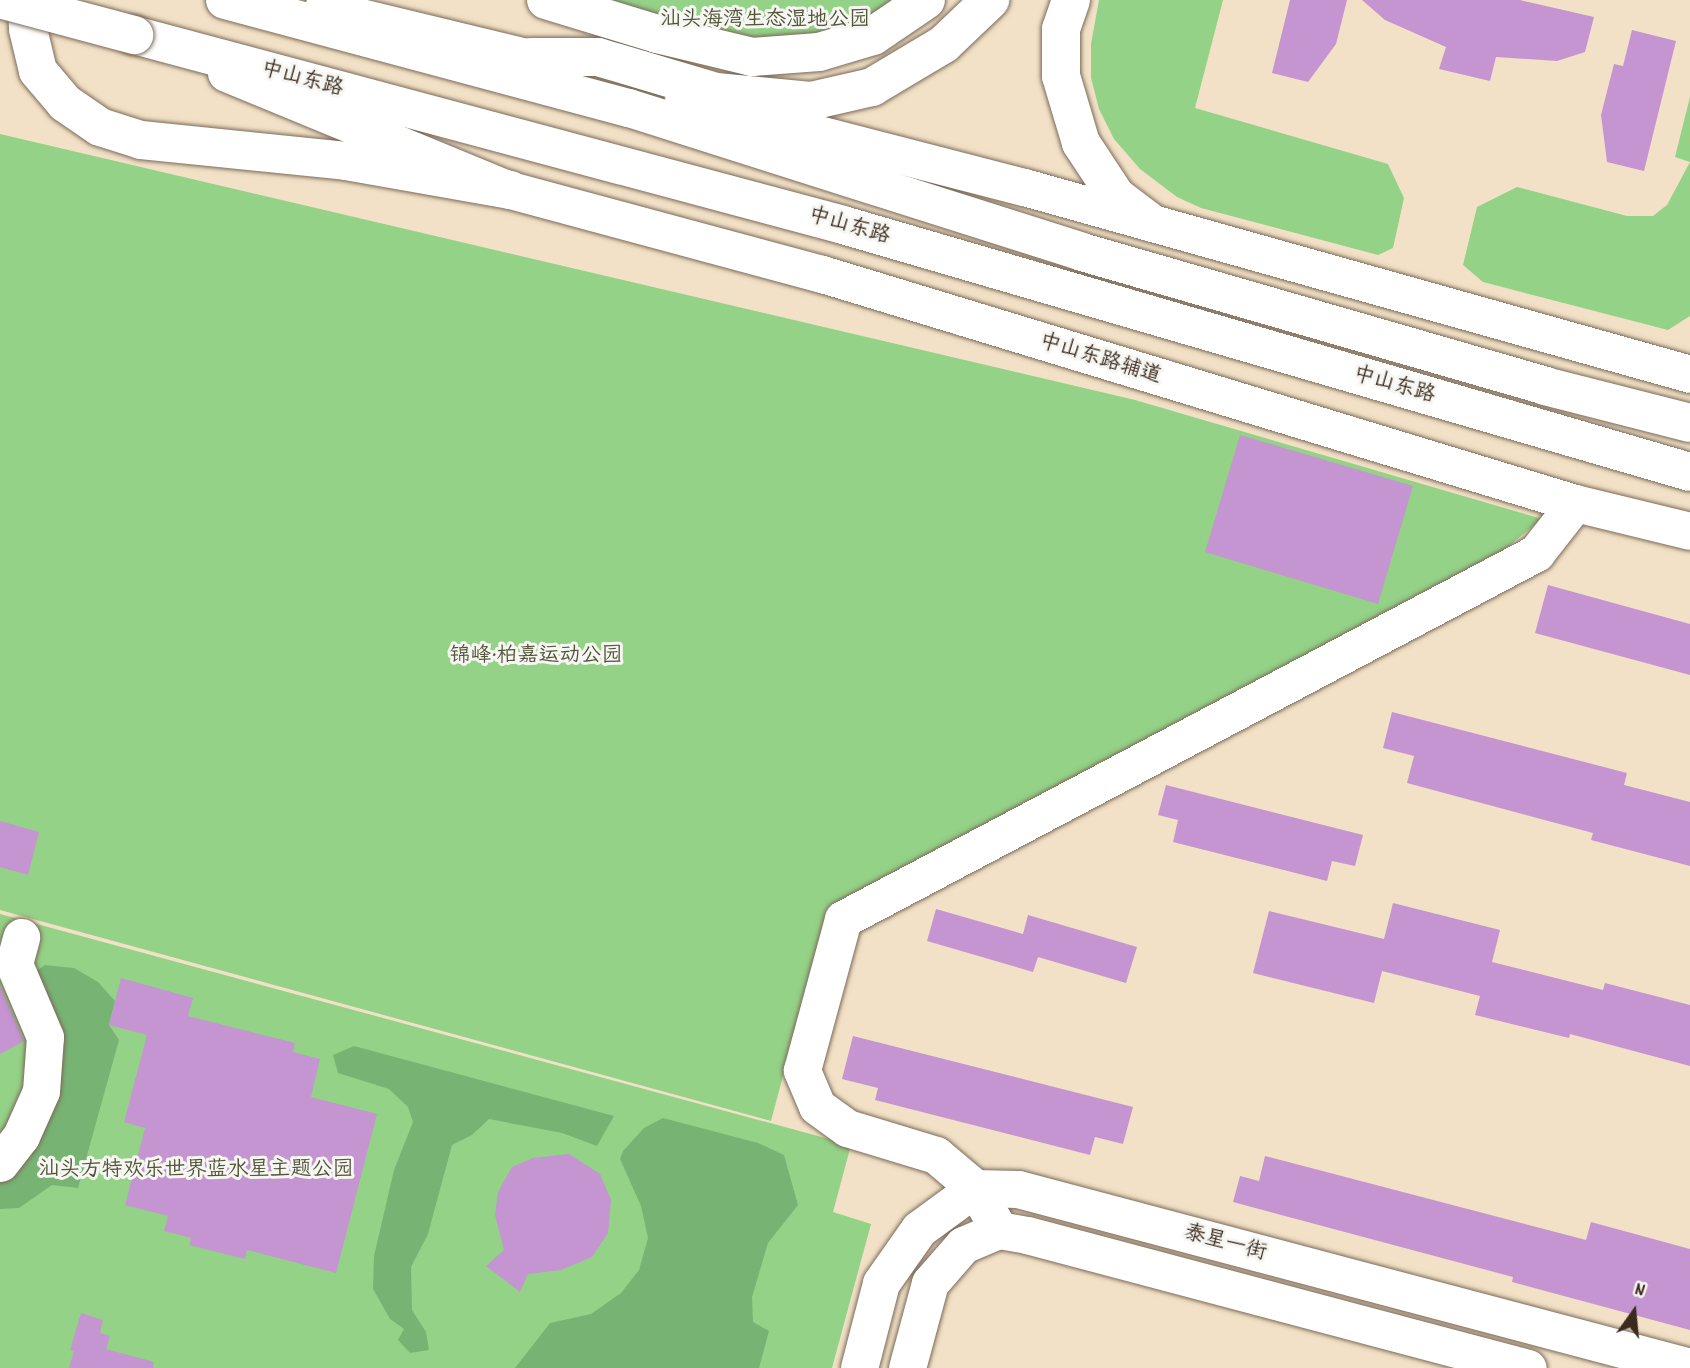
<!DOCTYPE html>
<html>
<head>
<meta charset="utf-8">
<style>
  body { margin:0 }
  #map { position:relative; width:1690px; height:1368px; overflow:hidden; background:#f2e1c6; font-family:Dekko,"LXGW WenKai TC",sans-serif }
  div>[style] { position:absolute }
  .green>* { inset:0; background:#94d287 }
  .forest>* { inset:0; background:#77b474 }
  .building>* { inset:0; background:#c495d0 }
  .roads { filter:drop-shadow(0 0 2px #7b6a59) drop-shadow(0 0 2px #7b6a59) }
  .minor>* { height:37px; margin:-18.5px; padding:0 18.5px; transform-origin:18.5px; border-radius:18.5px; background:#fff }
  .highway>* { height:38px; margin:-19px; padding:0 19px; transform-origin:19px; border-radius:19px; background:#fff }
  .bridges { filter:drop-shadow(0 0 2px #7b6a59) drop-shadow(0 0 2px #7b6a59) }
  .major-bridge>* { height:38px; margin:-19px; padding:0 19px; transform-origin:19px; border-radius:19px; background:#fff }
  span { translate:-50% -50%; white-space:nowrap; text-align:center; line-height:1.15; -webkit-text-stroke:6px #f6f6f2; paint-order:stroke }
  .park-label { font-size:21px; color:#515438 }
  .street-label { font-size:21px; color:#3b2a1e }
  .north { position:absolute; left:1599px; top:1277px; width:70px; height:70px; -webkit-text-stroke:5px #f6f6f2; paint-order:stroke; rotate:15deg; font-size:19px; font-weight:700; line-height:28px; text-align:center; color:#3b2a1e }
  .north::after { content:''; display:block; margin:auto; width:24px; height:32px; background:#3b2a1e; clip-path:polygon(50% 0,100% 100%,50% 72%,0 100%) }
</style>
</head>
<body>
<div id="map">
  <div class="green">
    <i style="clip-path:polygon(582px 0,906px 0,833px 35px,772px 43px)"></i>
    <i style="clip-path:polygon(1099px 0,1223px 0,1195px 108px,1388px 164px,1404px 198px,1393px 248px,1378px 255px,1201px 208px,1177px 197px,1140px 169px,1114px 139px,1099px 109px,1091px 78px,1091px 44px)"></i>
    <i style="clip-path:polygon(1690px 97px,1690px 316px,1668px 330px,1483px 282px,1463px 265px,1477px 207px,1517px 187px,1627px 216px,1653px 216px,1667px 205px,1690px 162px,1675px 157px)"></i>
    <i style="clip-path:polygon(0 134px,1135px 400px,1542px 519px,1485px 565px,827px 911px,771px 1121px,0 910px)"></i>
    <i style="clip-path:polygon(0 914px,851px 1145px,833px 1212px,871px 1224px,832px 1368px,0 1368px)"></i>
  </div>
  <div class="forest">
    <i style="clip-path:polygon(45px 965px,74px 968px,98px 982px,115px 1001px,109px 1025px,119px 1040px,78px 1188px,52px 1185px,19px 1208px,0 1209px,0 1179px,35px 1139px,33px 973px)"></i>
    <i style="clip-path:polygon(354px 1046px,614px 1116px,597px 1146px,562px 1133px,489px 1119px,472px 1135px,452px 1145px,428px 1234px,411px 1267px,412px 1310px,426px 1332px,429px 1350px,410px 1353px,398px 1340px,404px 1329px,390px 1319px,373px 1289px,374px 1256px,394px 1170px,413px 1122px,408px 1107px,389px 1089px,338px 1073px,333px 1055px)"></i>
    <i style="clip-path:polygon(663px 1118px,758px 1143px,784px 1155px,798px 1205px,768px 1243px,752px 1297px,753px 1322px,769px 1331px,759px 1368px,515px 1368px,550px 1323px,591px 1314px,621px 1293px,639px 1270px,648px 1238px,641px 1206px,620px 1159px,623px 1151px,644px 1128px)"></i>
  </div>
  <div class="building">
    <i style="clip-path:polygon(1290px 0,1347px 0,1336px 44px,1308px 82px,1272px 73px)"></i>
    <i style="clip-path:polygon(1362px 0,1520px 0,1594px 17px,1585px 52px,1557px 61px,1496px 57px,1490px 81px,1439px 69px,1446px 47px,1385px 20px)"></i>
    <i style="clip-path:polygon(1632px 30px,1676px 41px,1644px 171px,1607px 162px,1601px 115px,1614px 64px,1623px 66px)"></i>
    <i style="clip-path:polygon(1240px 435px,1413px 486px,1378px 604px,1205px 552px)"></i>
    <i style="clip-path:polygon(1548px 585px,1690px 624px,1690px 675px,1535px 633px)"></i>
    <i style="clip-path:polygon(1392px 712px,1627px 773px,1624px 785px,1690px 802px,1690px 866px,1591px 840px,1593px 833px,1407px 783px,1414px 756px,1383px 748px)"></i>
    <i style="clip-path:polygon(1166px 785px,1363px 835px,1355px 866px,1332px 861px,1327px 881px,1173px 842px,1178px 820px,1158px 815px)"></i>
    <i style="clip-path:polygon(0 821px,39px 832px,28px 875px,0 867px)"></i>
    <i style="clip-path:polygon(1393px 903px,1500px 930px,1492px 962px,1603px 990px,1605px 983px,1690px 1005px,1690px 1066px,1570px 1034px,1569px 1038px,1475px 1015px,1480px 996px,1382px 971px,1374px 1003px,1253px 973px,1269px 911px,1384px 939px)"></i>
    <i style="clip-path:polygon(936px 909px,1023px 934px,1028px 915px,1137px 947px,1126px 983px,1038px 957px,1033px 972px,927px 941px)"></i>
    <i style="clip-path:polygon(121px 978px,193px 998px,188px 1016px,295px 1043px,293px 1052px,320px 1059px,311px 1097px,377px 1114px,336px 1273px,247px 1250px,245px 1259px,189px 1245px,191px 1238px,164px 1231px,168px 1216px,125px 1205px,145px 1128px,124px 1122px,147px 1035px,109px 1025px)"></i>
    <i style="clip-path:polygon(0 985px,24px 1041px,0 1054px)"></i>
    <i style="clip-path:polygon(853px 1036px,1133px 1107px,1123px 1144px,1095px 1137px,1090px 1155px,875px 1100px,878px 1088px,842px 1079px)"></i>
    <i style="clip-path:polygon(569px 1154px,600px 1174px,611px 1200px,608px 1233px,592px 1257px,561px 1270px,528px 1274px,520px 1292px,486px 1266px,504px 1250px,495px 1215px,498px 1192px,512px 1167px,533px 1158px)"></i>
    <i style="clip-path:polygon(1265px 1156px,1586px 1240px,1591px 1222px,1690px 1249px,1690px 1330px,1512px 1282px,1513px 1277px,1233px 1202px,1240px 1176px,1259px 1181px)"></i>
    <i style="clip-path:polygon(81px 1313px,103px 1320px,100px 1333px,110px 1336px,106px 1349px,154px 1362px,153px 1368px,69px 1368px,74px 1351px,70px 1350px)"></i>
  </div>
  <div class="roads">
    <div class="minor">
      <i style="left:323px;top:8px;width:247px;rotate:13.6deg"></i>
      <i style="left:226px;top:73px;width:307px;rotate:22.4deg"></i>
      <i style="left:510px;top:190px;width:323px;rotate:15.1deg"></i>
      <i style="left:822px;top:274px;width:787px;rotate:16.92deg"></i>
      <i style="left:1575px;top:503px;width:118px;rotate:13.7deg"></i>
      <i style="left:683px;top:99px;width:352px;rotate:14.5deg"></i>
      <i style="left:1024px;top:187px;width:692px;rotate:15.68deg"></i>
      <i style="left:0;top:1163px;width:34px;rotate:-52deg"></i>
      <i style="left:21px;top:1136px;width:49px;rotate:-66deg"></i>
      <i style="left:41px;top:1091px;width:54px;rotate:-85.8deg"></i>
      <i style="left:45px;top:1037px;width:79px;rotate:-113deg"></i>
      <i style="left:14px;top:964px;width:28px;rotate:-75deg"></i>
      <i style="left:999px;top:1230px;width:48px;rotate:-119.7deg"></i>
      <i style="left:975px;top:1188px;width:51px;rotate:-139.8deg"></i>
      <i style="left:936px;top:1155px;width:93px;rotate:-163.1deg"></i>
      <i style="left:847px;top:1128px;width:37px;rotate:-144deg"></i>
      <i style="left:817px;top:1106px;width:39px;rotate:-113deg"></i>
      <i style="left:802px;top:1070px;width:156px;rotate:-74.8deg"></i>
      <i style="left:843px;top:919px;width:784px;rotate:-27.84deg"></i>
      <i style="left:1536px;top:553px;width:63px;rotate:-52deg"></i>
      <i style="left:859px;top:1368px;width:88px;rotate:-75.5deg"></i>
      <i style="left:881px;top:1283px;width:66px;rotate:-54.9deg"></i>
      <i style="left:919px;top:1229px;width:69px;rotate:-36.2deg"></i>
      <i style="left:975px;top:1188px;width:43px;rotate:1.3deg"></i>
      <i style="left:1018px;top:1189px;width:695px;rotate:14.84deg"></i>
      <i style="left:907px;top:1368px;width:88px;rotate:-74.9deg"></i>
      <i style="left:930px;top:1283px;width:50px;rotate:-49deg"></i>
      <i style="left:963px;top:1245px;width:39px;rotate:-23deg"></i>
      <i style="left:999px;top:1230px;width:28px;rotate:10deg"></i>
      <i style="left:1027px;top:1235px;width:518px;rotate:14.87deg"></i>
    </div>
    <div class="highway">
      <i style="left:27px;top:0;width:29px;rotate:88deg"></i>
      <i style="left:28px;top:29px;width:43px;rotate:76.6deg"></i>
      <i style="left:38px;top:71px;width:42px;rotate:49.8deg"></i>
      <i style="left:65px;top:103px;width:42px;rotate:34.4deg"></i>
      <i style="left:100px;top:127px;width:43px;rotate:17.6deg"></i>
      <i style="left:141px;top:140px;width:206px;rotate:5.8deg"></i>
      <i style="left:346px;top:161px;width:167px;rotate:10deg"></i>
      <i style="left:225px;top:0;width:418px;rotate:15deg"></i>
      <i style="left:629px;top:108px;width:475px;rotate:17.6deg"></i>
      <i style="left:1082px;top:252px;width:482px;rotate:16.1deg"></i>
      <i style="left:1545px;top:386px;width:150px;rotate:14.3deg"></i>
      <i style="left:546px;top:0;width:116px;rotate:17deg"></i>
      <i style="left:657px;top:34px;width:98px;rotate:13.6deg"></i>
      <i style="left:752px;top:57px;width:67px;rotate:-4.3deg"></i>
      <i style="left:819px;top:52px;width:56px;rotate:-16.5deg"></i>
      <i style="left:873px;top:36px;width:64px;rotate:-34.2deg"></i>
      <i style="left:1071px;top:0;width:31px;rotate:109deg"></i>
      <i style="left:1061px;top:29px;width:47px;rotate:90deg"></i>
      <i style="left:1061px;top:76px;width:70px;rotate:73.4deg"></i>
      <i style="left:1081px;top:143px;width:64px;rotate:56.6deg"></i>
      <i style="left:1116px;top:196px;width:43px;rotate:37.4deg"></i>
      <i style="left:134px;top:35px;width:734px;rotate:15deg"></i>
      <i style="left:843px;top:225px;width:882px;rotate:16.26deg"></i>
      <i style="left:531px;top:57px;width:67px"></i>
      <i style="left:598px;top:57px;width:123px;rotate:16.5deg"></i>
      <i style="left:716px;top:92px;width:95px;rotate:5.4deg"></i>
      <i style="left:811px;top:101px;width:63px;rotate:-12.9deg"></i>
      <i style="left:872px;top:87px;width:84px;rotate:-30.8deg"></i>
      <i style="left:944px;top:44px;width:64px;rotate:-43.7deg"></i>
    </div>
  </div>
  <div class="bridges">
    <div class="major-bridge">
      <i style="left:3px;top:0;width:136px;rotate:15deg"></i>
    </div>
  </div>
  <div class="park-label">
    <span style="left:765px;top:21px">汕头海湾生态湿地公园</span>
    <span style="left:536px;top:657px">锦峰·柏嘉运动公园</span>
    <span style="left:196px;top:1171px">汕头方特欢乐世界蓝水星主题公园</span>
  </div>
  <div class="street-label">
    <span style="left:302px;top:80px;rotate:15deg">中山东路</span>
    <span style="left:849px;top:227px;rotate:16deg">中山东路</span>
    <span style="left:1100px;top:360px;rotate:17deg">中山东路辅道</span>
    <span style="left:1394px;top:386px;rotate:16deg">中山东路</span>
    <span style="left:1225px;top:1244px;rotate:15deg">泰星一街</span>
  </div>
  <div class="north">N</div>
</div>
</body>
</html>
